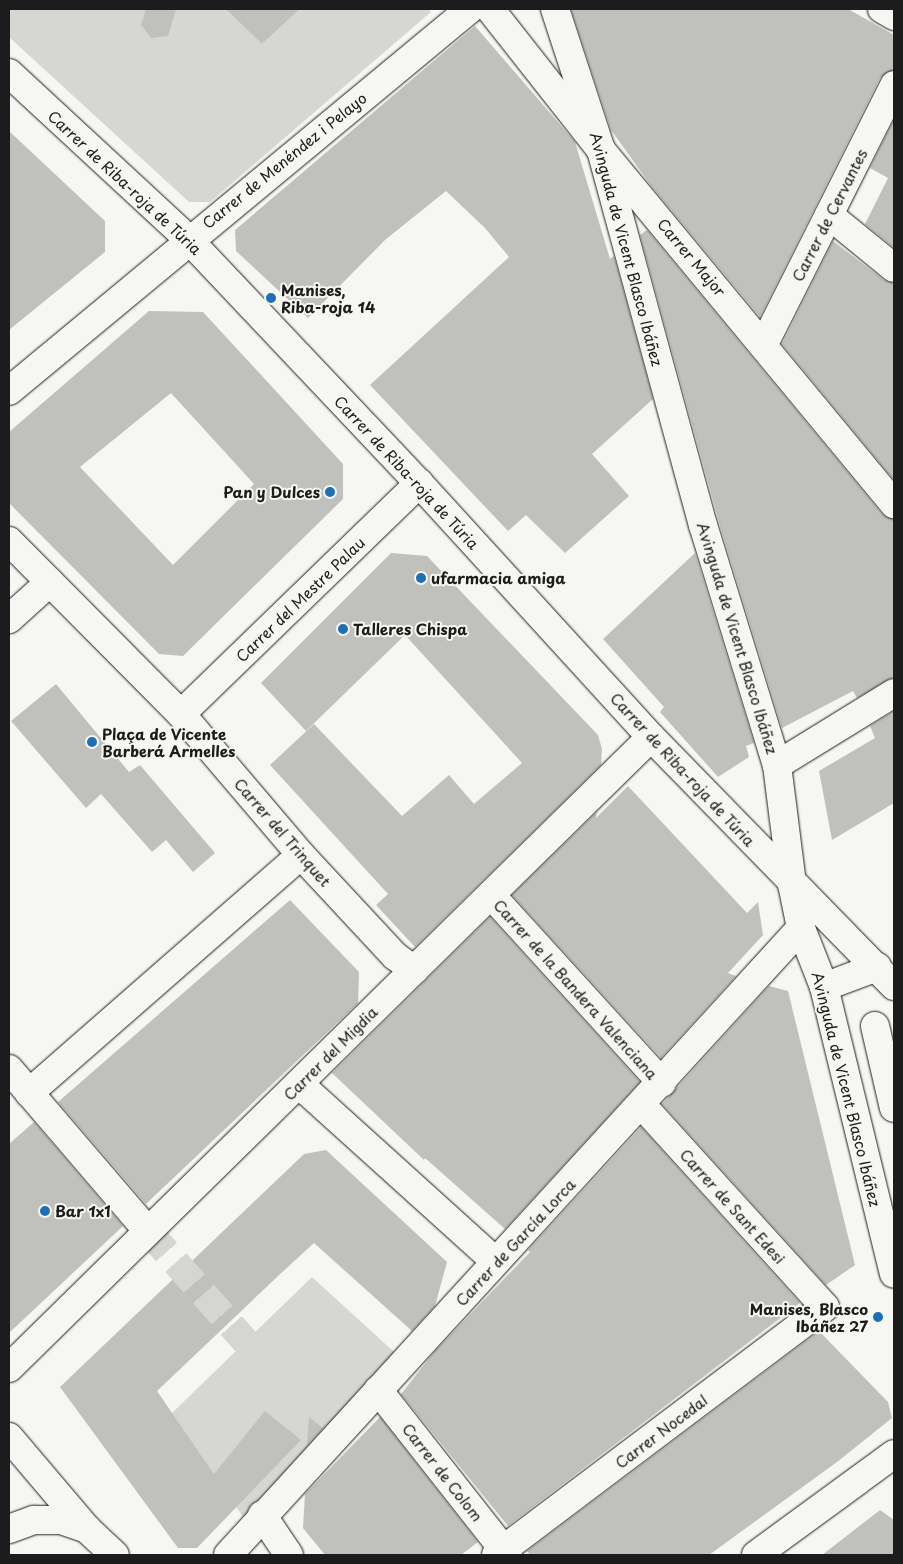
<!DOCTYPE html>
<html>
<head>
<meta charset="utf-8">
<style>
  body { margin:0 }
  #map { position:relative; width:903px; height:1564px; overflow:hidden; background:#f6f6f2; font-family:"Playpen Sans",sans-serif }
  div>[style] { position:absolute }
  .green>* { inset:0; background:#d6d6d2 }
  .building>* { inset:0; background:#c0c0bd }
  .pedestrian-tunnel>* { height:28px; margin-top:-14px; transform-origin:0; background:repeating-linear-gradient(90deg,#d5d5d2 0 28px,transparent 0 42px) }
  .roads { filter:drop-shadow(0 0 1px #1c1c1c) drop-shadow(0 0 1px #1c1c1c) }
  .pedestrian>* { height:28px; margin:-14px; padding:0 14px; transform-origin:14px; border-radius:14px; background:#f6f6f2 }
  .minor>* { height:28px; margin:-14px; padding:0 14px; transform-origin:14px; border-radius:14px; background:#f6f6f2 }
  .tertiary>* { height:28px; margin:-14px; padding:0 14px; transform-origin:14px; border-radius:14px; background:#f6f6f2 }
  .secondary>* { height:28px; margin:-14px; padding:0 14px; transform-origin:14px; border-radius:14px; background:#f6f6f2 }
  .dots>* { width:14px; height:14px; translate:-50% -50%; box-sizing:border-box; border:2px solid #f6f6f2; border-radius:50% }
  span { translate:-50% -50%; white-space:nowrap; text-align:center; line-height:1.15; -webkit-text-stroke:4px #f6f6f2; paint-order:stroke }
  .street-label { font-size:15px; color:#1c1c1c }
  .poi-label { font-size:15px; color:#1c1c1c; font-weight:700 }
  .left { translate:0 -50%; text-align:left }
  .right { translate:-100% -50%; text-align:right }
  .frame { position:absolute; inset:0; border:10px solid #1c1c1c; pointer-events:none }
</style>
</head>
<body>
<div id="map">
  <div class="green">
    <i style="clip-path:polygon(9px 9px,227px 9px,262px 44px,300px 9px,428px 9px,431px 12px,210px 202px,189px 202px,9px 37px)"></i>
    <i style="clip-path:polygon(312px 1277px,404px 1361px,250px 1527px,172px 1413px)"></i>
  </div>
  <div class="building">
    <i style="clip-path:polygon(146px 9px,176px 9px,168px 36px,151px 38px,141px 25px)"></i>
    <i style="clip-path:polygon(226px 9px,300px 9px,262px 44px)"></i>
    <i style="clip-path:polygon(571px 9px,848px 9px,894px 35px,894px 70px,880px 78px,760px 317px,652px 187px,611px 130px)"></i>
    <i style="clip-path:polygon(475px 26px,575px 142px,610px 259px,614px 256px,653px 399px,592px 454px,629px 496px,565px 553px,526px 515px,508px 531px,370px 385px,509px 257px,485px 228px,446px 191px,385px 240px,308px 318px,236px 251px,235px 230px)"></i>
    <i style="clip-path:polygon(894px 119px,894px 248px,865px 224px,888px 178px,870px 168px)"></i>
    <i style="clip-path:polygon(9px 131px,105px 221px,105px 252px,9px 330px)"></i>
    <i style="clip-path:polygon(647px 230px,882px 514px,894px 519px,894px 677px,857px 698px,853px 691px,782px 728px,721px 529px,640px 235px)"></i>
    <i style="clip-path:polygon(833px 241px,884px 280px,894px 283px,894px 480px,782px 344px)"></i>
    <i style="clip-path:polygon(evenodd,149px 311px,203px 312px,343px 464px,343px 499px,183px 656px,159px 654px,9px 503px,9px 432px,149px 311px,171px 393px,254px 484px,173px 565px,80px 467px,171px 393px)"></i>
    <i style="clip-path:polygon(391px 553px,427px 556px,598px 735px,602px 749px,601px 765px,415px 947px,376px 905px,388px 894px,270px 765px,314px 724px,402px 816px,449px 775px,474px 804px,522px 763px,405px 635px,306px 731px,261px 683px)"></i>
    <i style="clip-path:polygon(695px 553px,754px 743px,746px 746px,749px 757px,718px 777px,660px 712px,664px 707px,603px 639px)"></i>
    <i style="clip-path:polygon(56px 684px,129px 772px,140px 765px,215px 853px,193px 872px,166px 840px,152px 852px,101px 794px,86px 808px,11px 721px)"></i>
    <i style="clip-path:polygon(894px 711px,894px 803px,832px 840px,819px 771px,875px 738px,870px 726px)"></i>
    <i style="clip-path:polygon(628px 786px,747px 913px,758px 902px,763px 935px,728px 973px,736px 976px,661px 1058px,512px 895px,597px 812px,596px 818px)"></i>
    <i style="clip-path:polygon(290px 900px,359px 972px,358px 1003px,146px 1204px,58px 1102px)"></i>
    <i style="clip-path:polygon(490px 917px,640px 1082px,505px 1229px,425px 1158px,424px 1160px,332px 1073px)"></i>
    <i style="clip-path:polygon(769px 986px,788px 991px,855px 1265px,826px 1285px,662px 1104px)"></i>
    <i style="clip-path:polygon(34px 1122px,123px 1226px,9px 1333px,9px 1144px)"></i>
    <i style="clip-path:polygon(641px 1127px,800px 1303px,508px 1526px,401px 1394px,435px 1351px,530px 1252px,528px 1250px)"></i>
    <i style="clip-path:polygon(326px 1150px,447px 1262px,435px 1306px,412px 1331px,314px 1243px,278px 1276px,157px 1391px,214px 1474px,265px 1411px,301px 1440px,197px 1548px,178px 1548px,60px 1387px,304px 1154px)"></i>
    <i style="clip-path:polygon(819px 1331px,888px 1402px,892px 1418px,837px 1462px,709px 1555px,530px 1555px,527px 1551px)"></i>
    <i style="clip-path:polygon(309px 1417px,323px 1428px,307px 1445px)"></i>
    <i style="clip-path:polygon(380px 1417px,478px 1542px,461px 1555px,325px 1555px,303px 1528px,305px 1494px)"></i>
    <i style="clip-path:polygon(880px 1510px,894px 1520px,894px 1555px,822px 1555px)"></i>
  </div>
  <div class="pedestrian-tunnel">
    <i style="left:148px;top:1231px;width:148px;rotate:48.6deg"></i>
  </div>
  <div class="roads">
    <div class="pedestrian">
      <i style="left:9px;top:619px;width:55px;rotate:-42.1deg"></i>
      <i style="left:875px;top:1026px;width:84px;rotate:77deg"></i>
      <i style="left:9px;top:1069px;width:213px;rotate:49.4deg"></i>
      <i style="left:29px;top:1093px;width:361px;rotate:-41.2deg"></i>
    </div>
    <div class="minor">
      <i style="left:490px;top:9px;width:179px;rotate:51.8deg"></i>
      <i style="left:601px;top:150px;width:460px;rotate:50.4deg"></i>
      <i style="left:882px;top:9px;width:14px;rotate:30deg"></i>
      <i style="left:829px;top:215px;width:84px;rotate:39.2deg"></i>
      <i style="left:764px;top:344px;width:290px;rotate:-63.3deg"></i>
      <i style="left:9px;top:391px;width:599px;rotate:-39.65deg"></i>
      <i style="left:9px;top:541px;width:244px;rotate:45.2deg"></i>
      <i style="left:181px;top:714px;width:185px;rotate:49.6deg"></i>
      <i style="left:301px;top:855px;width:138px;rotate:47.1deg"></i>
      <i style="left:395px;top:956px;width:24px;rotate:36deg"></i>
      <i style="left:181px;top:714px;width:332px;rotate:-44.1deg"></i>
      <i style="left:777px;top:765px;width:137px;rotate:-31.6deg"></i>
      <i style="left:491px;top:895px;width:254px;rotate:47.7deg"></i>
      <i style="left:302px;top:1081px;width:13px;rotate:61deg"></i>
      <i style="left:308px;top:1092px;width:253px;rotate:42.1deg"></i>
      <i style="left:9px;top:1368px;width:900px;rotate:-44.5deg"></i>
      <i style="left:378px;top:1390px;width:210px;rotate:51.8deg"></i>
      <i style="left:262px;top:1515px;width:48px;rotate:56deg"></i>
      <i style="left:496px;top:1555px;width:412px;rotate:-37deg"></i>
      <i style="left:825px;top:1307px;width:273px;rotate:-132.2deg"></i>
      <i style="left:756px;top:1555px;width:171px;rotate:-36.2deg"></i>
    </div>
    <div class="tertiary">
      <i style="left:555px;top:9px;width:148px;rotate:71.9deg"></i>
      <i style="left:601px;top:150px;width:389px;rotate:74.8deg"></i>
      <i style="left:703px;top:525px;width:251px;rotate:72.9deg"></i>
      <i style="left:777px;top:765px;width:120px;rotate:82.8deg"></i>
      <i style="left:824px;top:987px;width:57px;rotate:-20.7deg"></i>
      <i style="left:228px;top:1555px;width:849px;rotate:-47.58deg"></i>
    </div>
    <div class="secondary">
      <i style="left:9px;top:73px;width:244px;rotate:42.8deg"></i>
      <i style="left:188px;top:239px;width:336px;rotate:46.6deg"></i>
      <i style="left:419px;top:483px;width:344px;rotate:47.6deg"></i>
      <i style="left:651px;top:737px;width:348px;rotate:45.7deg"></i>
      <i style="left:792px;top:884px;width:45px;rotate:78.4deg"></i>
      <i style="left:801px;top:928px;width:63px;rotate:68.7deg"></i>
      <i style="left:824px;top:987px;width:295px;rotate:76.3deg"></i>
      <i style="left:9px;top:1437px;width:121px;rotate:49.7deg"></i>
      <i style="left:9px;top:1529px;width:27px;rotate:-20deg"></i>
      <i style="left:34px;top:1520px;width:27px"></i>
      <i style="left:61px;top:1520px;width:28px;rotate:19deg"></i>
      <i style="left:87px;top:1529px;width:38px;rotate:43deg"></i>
    </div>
  </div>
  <div class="dots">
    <i style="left:271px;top:298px;background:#1f6fb2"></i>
    <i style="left:330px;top:492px;background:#1f6fb2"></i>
    <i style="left:421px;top:578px;background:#1f6fb2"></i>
    <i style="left:343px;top:629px;background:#1f6fb2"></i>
    <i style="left:92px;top:742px;background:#1f6fb2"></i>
    <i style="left:45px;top:1211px;background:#1f6fb2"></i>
    <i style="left:878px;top:1317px;background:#1f6fb2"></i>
  </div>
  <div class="street-label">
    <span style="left:284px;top:160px;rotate:-39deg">Carrer de Menéndez i Pelayo</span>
    <span style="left:125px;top:182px;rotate:43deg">Carrer de Riba-roja de Túria</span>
    <span style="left:829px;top:215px;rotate:-63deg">Carrer de Cervantes</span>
    <span style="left:627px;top:249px;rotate:75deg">Avinguda de Vicent Blasco Ibáñez</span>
    <span style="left:692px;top:257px;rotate:50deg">Carrer Major</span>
    <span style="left:407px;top:472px;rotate:47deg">Carrer de Riba-roja de Túria</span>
    <span style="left:300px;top:599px;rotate:-44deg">Carrer del Mestre Palau</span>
    <span style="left:738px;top:638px;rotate:73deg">Avinguda de Vicent Blasco Ibáñez</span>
    <span style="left:683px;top:769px;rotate:47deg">Carrer de Riba-roja de Túria</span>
    <span style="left:283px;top:832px;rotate:49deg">Carrer del Trinquet</span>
    <span style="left:576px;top:989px;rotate:48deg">Carrer de la Bandera Valenciana</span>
    <span style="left:330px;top:1053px;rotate:-45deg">Carrer del Migdia</span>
    <span style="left:847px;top:1089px;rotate:76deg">Avinguda de Vicent Blasco Ibáñez</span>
    <span style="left:733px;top:1206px;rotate:48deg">Carrer de Sant Edesi</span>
    <span style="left:515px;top:1242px;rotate:-47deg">Carrer de García Lorca</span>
    <span style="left:661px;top:1431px;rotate:-37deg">Carrer Nocedal</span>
    <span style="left:443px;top:1472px;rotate:52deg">Carrer de Colom</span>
  </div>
  <div class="poi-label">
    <span class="left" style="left:281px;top:298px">Manises,<br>Riba-roja 14</span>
    <span class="right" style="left:320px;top:492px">Pan y Dulces</span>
    <span class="left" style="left:431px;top:578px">ufarmacia amiga</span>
    <span class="left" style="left:353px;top:629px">Talleres Chispa</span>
    <span class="left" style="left:102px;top:742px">Plaça de Vicente<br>Barberá Armelles</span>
    <span class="left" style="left:55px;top:1211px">Bar 1x1</span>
    <span class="right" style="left:868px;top:1317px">Manises, Blasco<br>Ibáñez 27</span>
  </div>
  <div class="frame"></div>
</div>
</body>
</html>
